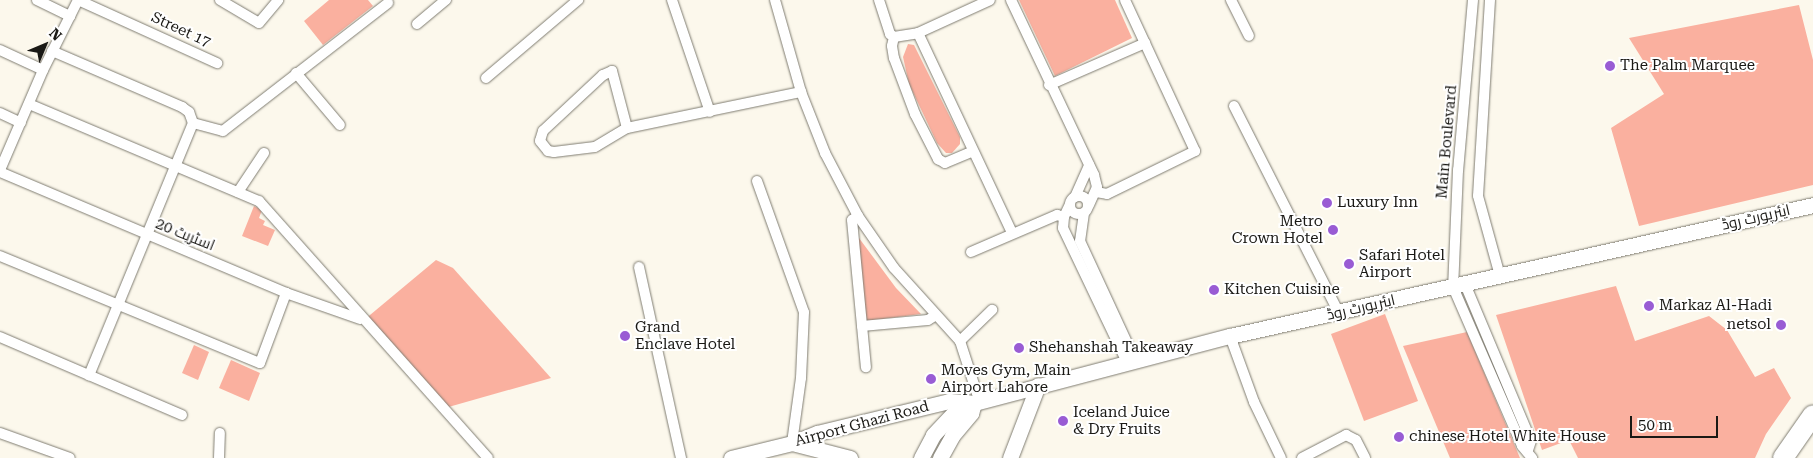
<!DOCTYPE html>
<html>
<head>
<meta charset="utf-8">
<style>
  body { margin:0 }
  #map { position:relative; width:1813px; height:458px; overflow:hidden; background:#fcf8ec; font-family:"Roboto Serif",Cairo,serif }
  div>[style] { position:absolute }
  .green>* { inset:0; background:#fab09f }
  .roads { filter:drop-shadow(0 0 1px #7f7c71) drop-shadow(0 0 1px #7f7c71) }
  .minor>* { height:10px; margin:-5px; padding:0 5px; transform-origin:5px; border-radius:5px; background:#fff }
  .minor>.ring { margin:-5px; padding:0; box-sizing:content-box; background:none; border:10px solid #fff; border-radius:50% }
  .secondary>* { height:15px; margin:-7.5px; padding:0 7.5px; transform-origin:7.5px; border-radius:7.5px; background:#fff }
  .motorway>* { height:20px; margin:-10px; padding:0 10px; transform-origin:10px; border-radius:10px; background:#fff }
  .dots>* { width:14px; height:14px; translate:-50% -50%; box-sizing:border-box; border:2px solid #fff; border-radius:50% }
  span { translate:-50% -50%; white-space:nowrap; text-align:center; line-height:1.15; -webkit-text-stroke:4px #fff; paint-order:stroke }
  .street-label { font-size:15px; color:#1a1915 }
  .poi-label { font-size:15px; color:#1a1915 }
  .left { translate:0 -50%; text-align:left }
  .right { translate:-100% -50%; text-align:right }
  .north { position:absolute; left:20px; top:20px; width:50px; height:50px; -webkit-text-stroke:4px #fff; paint-order:stroke; rotate:45deg; font-size:14px; font-weight:700; line-height:20px; text-align:center; color:#1a1915 }
  .north::after { content:''; display:block; margin:auto; width:18px; height:22px; background:#1a1915; clip-path:polygon(50% 0,100% 100%,50% 72%,0 100%) }
  .scale { position:absolute; left:1630px; top:416px; width:88px; height:22px; box-sizing:border-box; border:2px solid #1a1915; border-top:0; padding-left:6px; font-size:15px; line-height:18px; white-space:nowrap; color:#1a1915; -webkit-text-stroke:4px #fff; paint-order:stroke }
</style>
</head>
<body>
<div id="map">
  <div class="green">
    <i style="clip-path:polygon(329px 0,368px 0,373px 6px,323px 45px,304px 21px)"></i>
    <i style="clip-path:polygon(1019px 0,1115px 0,1132px 38px,1055px 76px)"></i>
    <i style="clip-path:polygon(1799px 5px,1813px 60px,1813px 185px,1639px 226px,1611px 128px,1664px 94px,1629px 38px)"></i>
    <i style="clip-path:polygon(908px 44px,914px 45px,960px 137px,960px 144px,952px 153px,946px 153px,937px 143px,909px 84px,903px 57px)"></i>
    <i style="clip-path:polygon(254px 206px,262px 210px,259px 218px,265px 221px,263px 225px,275px 230px,268px 246px,242px 236px)"></i>
    <i style="clip-path:polygon(859px 238px,896px 288px,921px 314px,867px 321px,855px 241px)"></i>
    <i style="clip-path:polygon(436px 260px,453px 268px,551px 378px,445px 408px,364px 320px)"></i>
    <i style="clip-path:polygon(1616px 286px,1635px 341px,1709px 316px,1727px 330px,1755px 377px,1774px 368px,1791px 398px,1766px 434px,1755px 458px,1578px 458px,1569px 440px,1542px 450px,1496px 315px)"></i>
    <i style="clip-path:polygon(1385px 314px,1418px 401px,1364px 421px,1331px 334px)"></i>
    <i style="clip-path:polygon(1467px 332px,1520px 458px,1450px 458px,1403px 346px)"></i>
    <i style="clip-path:polygon(194px 345px,209px 352px,198px 380px,182px 373px)"></i>
    <i style="clip-path:polygon(231px 360px,260px 373px,249px 401px,219px 388px)"></i>
  </div>
  <div class="roads">
    <div class="minor">
      <i style="left:37px;top:0;width:37px;rotate:26deg"></i>
      <i style="left:78px;top:0;width:153px;rotate:24.4deg"></i>
      <i style="left:220px;top:0;width:45px;rotate:30.5deg"></i>
      <i style="left:259px;top:23px;width:30px;rotate:-50deg"></i>
      <i style="left:672px;top:0;width:118px;rotate:71.3deg"></i>
      <i style="left:775px;top:0;width:96px;rotate:74.2deg"></i>
      <i style="left:801px;top:92px;width:66px;rotate:68.5deg"></i>
      <i style="left:825px;top:153px;width:71px;rotate:62.4deg"></i>
      <i style="left:858px;top:216px;width:63px;rotate:55.3deg"></i>
      <i style="left:894px;top:268px;width:98px;rotate:47.9deg"></i>
      <i style="left:960px;top:341px;width:62px;rotate:72.1deg"></i>
      <i style="left:879px;top:0;width:36px;rotate:72deg"></i>
      <i style="left:890px;top:34px;width:5px;rotate:37deg"></i>
      <i style="left:894px;top:37px;width:9px;rotate:103deg"></i>
      <i style="left:892px;top:46px;width:12px;rotate:81deg"></i>
      <i style="left:894px;top:58px;width:60px;rotate:69.4deg"></i>
      <i style="left:915px;top:114px;width:51px;rotate:62.9deg"></i>
      <i style="left:938px;top:159px;width:8px;rotate:30deg"></i>
      <i style="left:945px;top:163px;width:30px;rotate:-23deg"></i>
      <i style="left:1011px;top:0;width:194px;rotate:64.6deg"></i>
      <i style="left:1094px;top:175px;width:12px;rotate:76deg"></i>
      <i style="left:1097px;top:187px;width:20px;rotate:114deg"></i>
      <i style="left:1231px;top:0;width:40px;rotate:63.4deg"></i>
      <i style="left:1473px;top:0;width:171px;rotate:95deg"></i>
      <i style="left:1458px;top:170px;width:117px;rotate:92.4deg"></i>
      <i style="left:1453px;top:287px;width:173px;rotate:66.5deg"></i>
      <i style="left:1522px;top:446px;width:16px;rotate:50deg"></i>
      <i style="left:1490px;top:0;width:196px;rotate:93.5deg"></i>
      <i style="left:1478px;top:196px;width:83px;rotate:74.6deg"></i>
      <i style="left:417px;top:24px;width:38px;rotate:-40deg"></i>
      <i style="left:918px;top:33px;width:221px;rotate:64.8deg"></i>
      <i style="left:894px;top:37px;width:24px;rotate:-9deg"></i>
      <i style="left:918px;top:33px;width:79px;rotate:-24.6deg"></i>
      <i style="left:0;top:50px;width:47px;rotate:24.9deg"></i>
      <i style="left:52px;top:51px;width:142px;rotate:23.3deg"></i>
      <i style="left:182px;top:107px;width:9px;rotate:36deg"></i>
      <i style="left:189px;top:112px;width:12px;rotate:70deg"></i>
      <i style="left:193px;top:123px;width:273px;rotate:112.4deg"></i>
      <i style="left:296px;top:73px;width:68px;rotate:49.8deg"></i>
      <i style="left:486px;top:78px;width:121px;rotate:-40.3deg"></i>
      <i style="left:1049px;top:85px;width:105px;rotate:-23.6deg"></i>
      <i style="left:29px;top:104px;width:250px;rotate:22.9deg"></i>
      <i style="left:259px;top:201px;width:344px;rotate:48.3deg"></i>
      <i style="left:1234px;top:106px;width:232px;rotate:63.1deg"></i>
      <i style="left:0;top:113px;width:23px;rotate:25deg"></i>
      <i style="left:193px;top:123px;width:31px;rotate:15deg"></i>
      <i style="left:223px;top:131px;width:209px;rotate:-37.8deg"></i>
      <i style="left:627px;top:128px;width:59px;rotate:-104.7deg"></i>
      <i style="left:612px;top:71px;width:10px;rotate:156deg"></i>
      <i style="left:603px;top:75px;width:82px;rotate:137deg"></i>
      <i style="left:543px;top:131px;width:10px;rotate:107deg"></i>
      <i style="left:540px;top:141px;width:13px;rotate:51deg"></i>
      <i style="left:548px;top:151px;width:6px;rotate:9deg"></i>
      <i style="left:554px;top:152px;width:41px;rotate:-7deg"></i>
      <i style="left:595px;top:147px;width:37px;rotate:-31deg"></i>
      <i style="left:627px;top:128px;width:178px;rotate:-11.7deg"></i>
      <i style="left:0;top:170px;width:109px;rotate:-66.7deg"></i>
      <i style="left:43px;top:70px;width:78px;rotate:-63.4deg"></i>
      <i style="left:0;top:172px;width:311px;rotate:22.9deg"></i>
      <i style="left:286px;top:293px;width:78px;rotate:19.4deg"></i>
      <i style="left:757px;top:181px;width:139px;rotate:70.3deg"></i>
      <i style="left:804px;top:312px;width:66px;rotate:92.6deg"></i>
      <i style="left:801px;top:378px;width:66px;rotate:97.9deg"></i>
      <i style="left:238px;top:192px;width:47px;rotate:-56.3deg"></i>
      <i style="left:1096px;top:192px;width:11px;rotate:10deg"></i>
      <i style="left:1107px;top:194px;width:98px;rotate:-26deg"></i>
      <i style="left:1195px;top:151px;width:166px;rotate:-114.9deg"></i>
      <i class="ring" style="left:1070px;top:196px;width:8px;height:8px"></i>
      <i style="left:1075px;top:197px;width:35px;rotate:-66deg"></i>
      <i style="left:1070px;top:204px;width:14px;rotate:115deg"></i>
      <i style="left:1064px;top:217px;width:11px;rotate:95deg"></i>
      <i style="left:1063px;top:228px;width:148px;rotate:64.5deg"></i>
      <i style="left:1084px;top:213px;width:28px;rotate:98deg"></i>
      <i style="left:1080px;top:241px;width:131px;rotate:65.2deg"></i>
      <i style="left:858px;top:216px;width:7px;rotate:146deg"></i>
      <i style="left:852px;top:220px;width:148px;rotate:84.6deg"></i>
      <i style="left:971px;top:252px;width:94px;rotate:-23.3deg"></i>
      <i style="left:1057px;top:215px;width:7px;rotate:16deg"></i>
      <i style="left:0;top:256px;width:281px;rotate:22.4deg"></i>
      <i style="left:260px;top:363px;width:75px;rotate:-69.6deg"></i>
      <i style="left:639px;top:267px;width:196px;rotate:77.6deg"></i>
      <i style="left:1465px;top:284px;width:170px;rotate:67.2deg"></i>
      <i style="left:1531px;top:441px;width:9px;rotate:108deg"></i>
      <i style="left:862px;top:326px;width:66px;rotate:-5.2deg"></i>
      <i style="left:928px;top:320px;width:9px;rotate:-32deg"></i>
      <i style="left:1230px;top:336px;width:70px;rotate:70deg"></i>
      <i style="left:1254px;top:402px;width:62px;rotate:64.3deg"></i>
      <i style="left:0;top:337px;width:198px;rotate:23.2deg"></i>
      <i style="left:960px;top:341px;width:45px;rotate:-44.1deg"></i>
      <i style="left:0;top:433px;width:74px;rotate:19.7deg"></i>
      <i style="left:219px;top:458px;width:25px;rotate:-88deg"></i>
      <i style="left:1302px;top:458px;width:50px;rotate:-27.6deg"></i>
      <i style="left:1346px;top:435px;width:11px;rotate:27deg"></i>
      <i style="left:1356px;top:440px;width:20px;rotate:63deg"></i>
    </div>
    <div class="secondary">
      <i style="left:792px;top:443px;width:60px;rotate:14.5deg"></i>
      <i style="left:731px;top:458px;width:63px;rotate:-13.8deg"></i>
      <i style="left:792px;top:443px;width:27px;rotate:-22deg"></i>
      <i style="left:817px;top:433px;width:136px;rotate:-13.6deg"></i>
      <i style="left:949px;top:401px;width:15px;rotate:4deg"></i>
      <i style="left:921px;top:458px;width:26px;rotate:-62deg"></i>
      <i style="left:933px;top:435px;width:45px;rotate:-46.8deg"></i>
      <i style="left:964px;top:402px;width:10px;rotate:6deg"></i>
      <i style="left:974px;top:403px;width:265px;rotate:-14.7deg"></i>
      <i style="left:1230px;top:336px;width:598px;rotate:-12.66deg"></i>
      <i style="left:940px;top:458px;width:25px;rotate:-61deg"></i>
      <i style="left:952px;top:436px;width:30px;rotate:-50deg"></i>
      <i style="left:971px;top:413px;width:10px;rotate:-73deg"></i>
      <i style="left:1010px;top:458px;width:78px;rotate:-69deg"></i>
    </div>
    <div class="motorway">
      <i style="left:1783px;top:458px;width:52px;rotate:-55.1deg"></i>
    </div>
  </div>
  <div class="dots">
    <i style="left:1610px;top:66px;background:#995cd4"></i>
    <i style="left:1327px;top:203px;background:#995cd4"></i>
    <i style="left:1333px;top:230px;background:#995cd4"></i>
    <i style="left:1349px;top:264px;background:#995cd4"></i>
    <i style="left:1214px;top:290px;background:#995cd4"></i>
    <i style="left:1649px;top:306px;background:#995cd4"></i>
    <i style="left:1781px;top:325px;background:#995cd4"></i>
    <i style="left:625px;top:336px;background:#995cd4"></i>
    <i style="left:1019px;top:348px;background:#995cd4"></i>
    <i style="left:931px;top:379px;background:#995cd4"></i>
    <i style="left:1063px;top:421px;background:#995cd4"></i>
    <i style="left:1399px;top:437px;background:#995cd4"></i>
  </div>
  <div class="street-label">
    <span style="left:181px;top:30px;rotate:25deg">Street 17</span>
    <span style="left:1447px;top:142px;rotate:-85deg">Main Boulevard</span>
    <span style="left:1756px;top:218px;rotate:-13deg">ایئرپورٹ روڈ</span>
    <span style="left:185px;top:235px;rotate:22deg">اسٹریٹ 20</span>
    <span style="left:1361px;top:308px;rotate:-13deg">ایئرپورٹ روڈ</span>
    <span style="left:862px;top:424px;rotate:-15deg">Airport Ghazi Road</span>
  </div>
  <div class="poi-label">
    <span class="left" style="left:1620px;top:66px">The Palm Marquee</span>
    <span class="left" style="left:1337px;top:203px">Luxury Inn</span>
    <span class="right" style="left:1323px;top:230px">Metro<br>Crown Hotel</span>
    <span class="left" style="left:1359px;top:264px">Safari Hotel<br>Airport</span>
    <span class="left" style="left:1224px;top:290px">Kitchen Cuisine</span>
    <span class="left" style="left:1659px;top:306px">Markaz Al-Hadi</span>
    <span class="right" style="left:1771px;top:325px">netsol</span>
    <span class="left" style="left:635px;top:336px">Grand<br>Enclave Hotel</span>
    <span class="left" style="left:1029px;top:348px">Shehanshah Takeaway</span>
    <span class="left" style="left:941px;top:379px">Moves Gym, Main<br>Airport Lahore</span>
    <span class="left" style="left:1073px;top:421px">Iceland Juice<br>&amp; Dry Fruits</span>
    <span class="left" style="left:1409px;top:437px">chinese Hotel White House</span>
  </div>
  <div class="north">N</div>
  <div class="scale">50 m</div>
</div>
</body>
</html>
